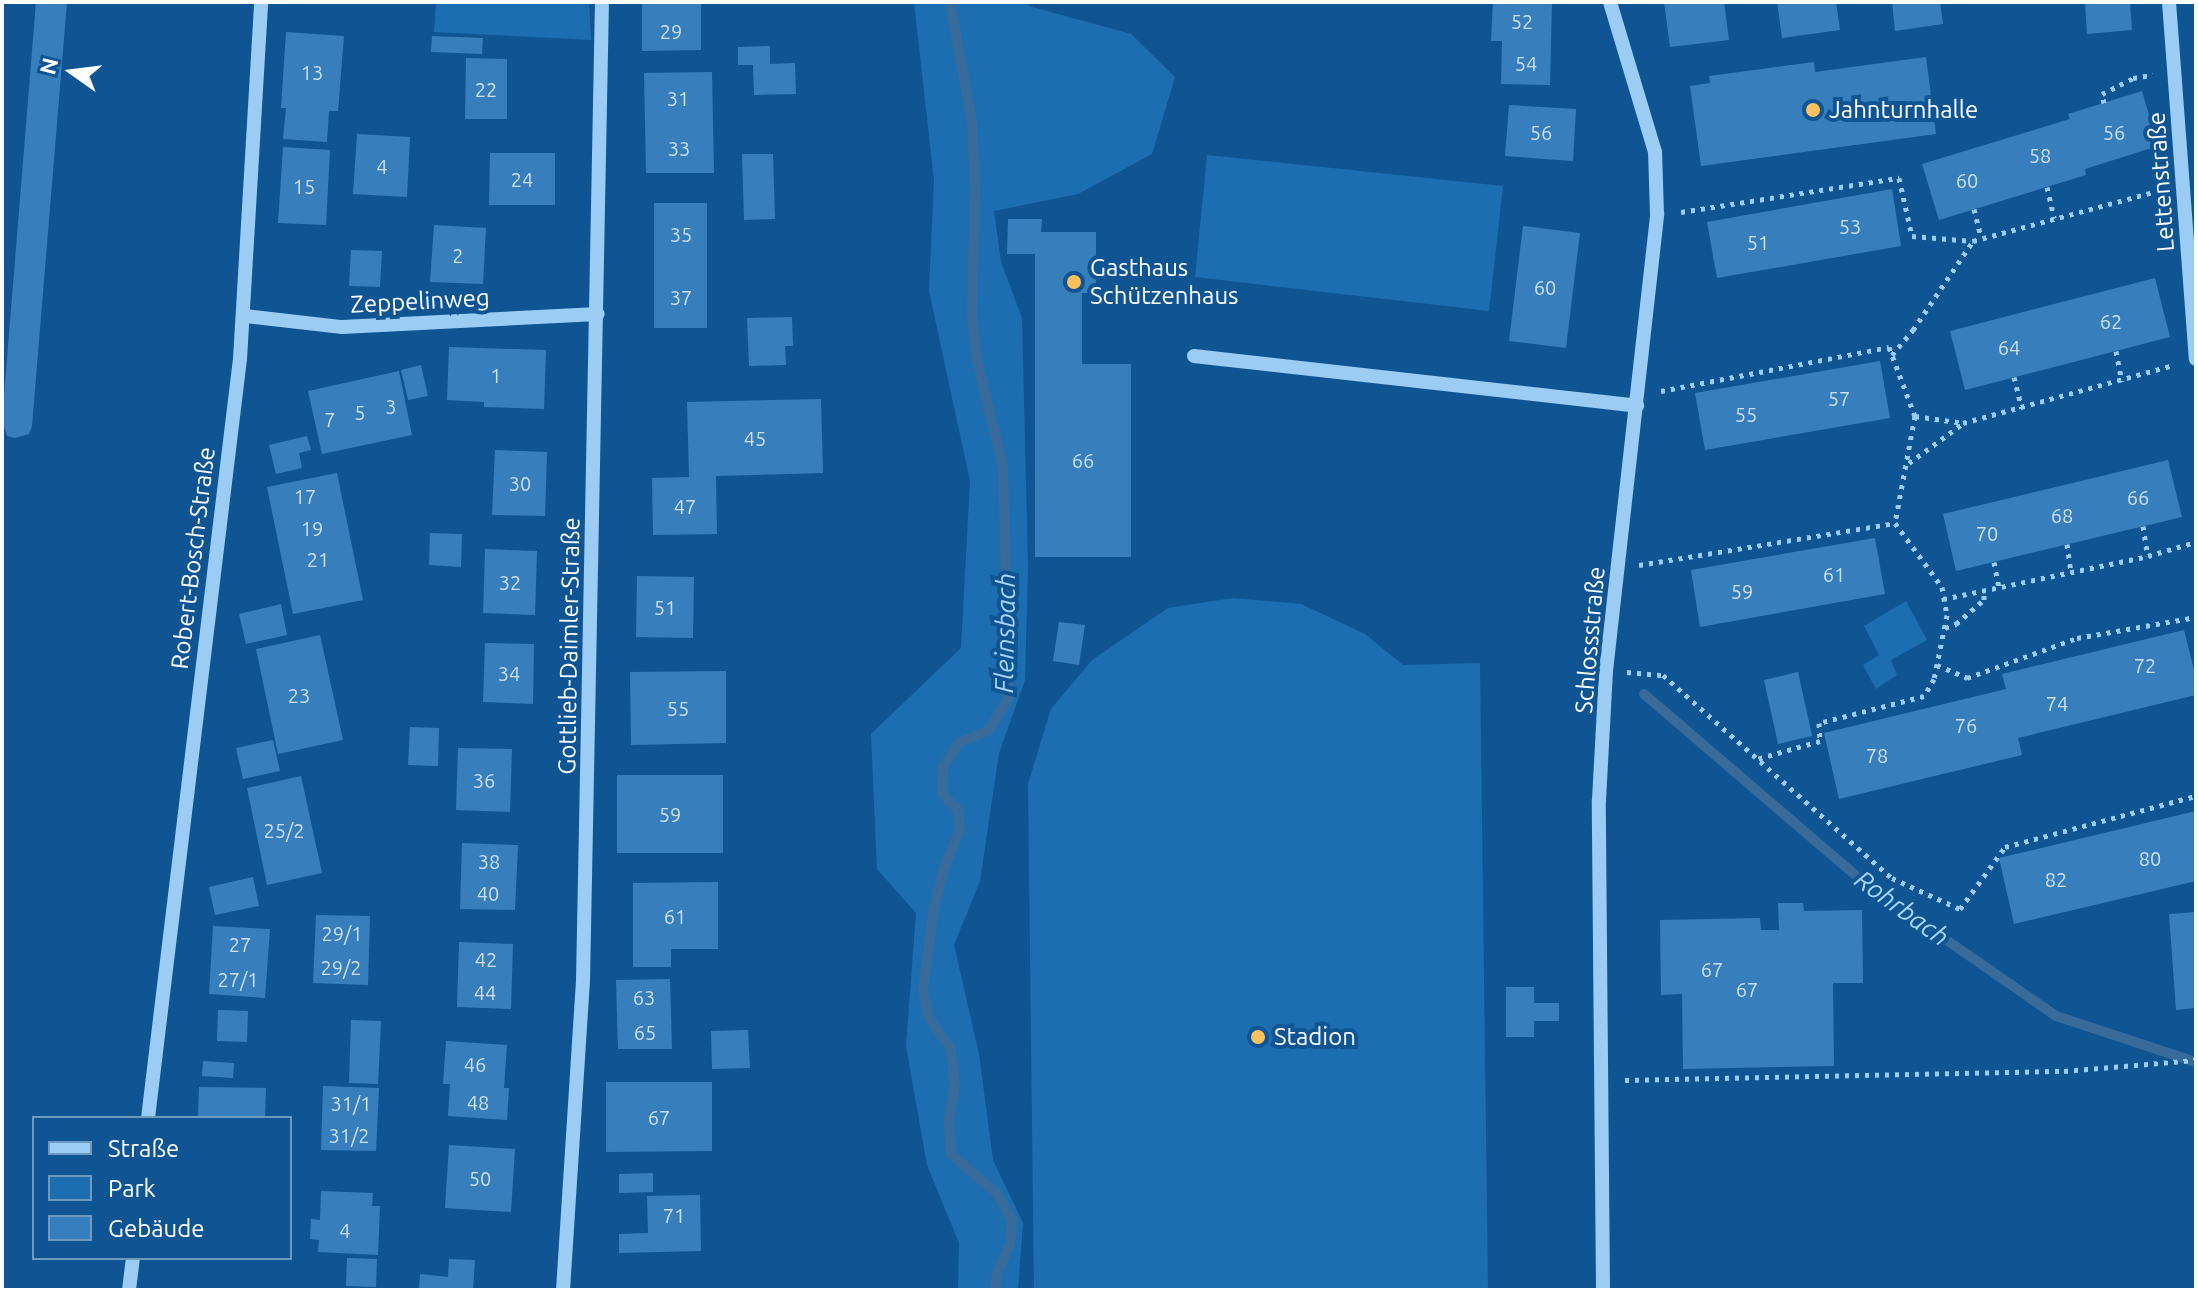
<!DOCTYPE html>
<html>
<head>
<meta charset="utf-8">
<style>
  body { margin:0 }
  #map { position:relative; width:2198px; height:1292px; overflow:hidden; background:#0f5593; font-family:Ubuntu,sans-serif }
  div>[style] { position:absolute }
  .green>* { inset:0; background:#1d6eb1 }
  .stream>* { height:10px; margin:-5px; padding:0 5px; transform-origin:5px; border-radius:5px; background:#386b99 }
  .building>* { inset:0; background:#377fbc }
  .path>* { height:5px; margin-top:-2.5px; transform-origin:0; background:repeating-linear-gradient(90deg,#9bccf4 0 4px,transparent 0 10px) }
  .minor>* { height:14px; margin:-7px; padding:0 7px; transform-origin:7px; border-radius:7px; background:#9bccf4 }
  .dots>* { width:22px; height:22px; translate:-50% -50%; box-sizing:border-box; border:4px solid #0f5593; border-radius:50% }
  span { translate:-50% -50%; white-space:nowrap; text-align:center; line-height:1.15; -webkit-text-stroke:8px #0f5593; paint-order:stroke }
  .number-label { font-size:20px; color:#cddfee }
  .number-label span { -webkit-text-stroke-width:0 }
  .poi-label { font-size:24px; color:#fff }
  .left { translate:0 -50%; text-align:left }
  .street-label { font-size:24px; color:#fff }
  .water-label { font-size:26px; color:#a7d5fb; font-style:italic }
  .frame { position:absolute; inset:0; border:4px solid #fff; pointer-events:none }
  .legend { position:absolute; left:32px; top:1116px; width:260px; height:144px; box-sizing:border-box; background:#0f5593; border:2px solid #6f99be; margin:0; padding:10px 14px; list-style:none; font-size:24px; color:#fff }
  .legend li { display:flex; align-items:center; gap:16px; height:40px }
  .legend b { width:40px; border:2px solid #6f99be }
  .north { position:absolute; left:32px; top:32px; width:80px; height:80px; -webkit-text-stroke:6px #0f5593; paint-order:stroke; rotate:284deg; font-size:22px; font-weight:700; line-height:32px; text-align:center; color:#fff }
  .north::after { content:''; display:block; margin:auto; width:28px; height:36px; background:#fff; clip-path:polygon(50% 0,100% 100%,50% 72%,0 100%) }
</style>
</head>
<body>
<div id="map">
  <div class="green">
    <i style="clip-path:polygon(436px 2px,589px 2px,591px 40px,434px 32px)"></i>
    <i style="clip-path:polygon(914px 2px,1027px 2px,1029px 6px,1131px 34px,1175px 77px,1152px 154px,1078px 194px,994px 211px,1001px 262px,1022px 318px,1028px 566px,1025px 680px,999px 753px,980px 881px,954px 945px,979px 1054px,993px 1160px,1023px 1223px,1018px 1290px,958px 1290px,959px 1243px,927px 1165px,906px 1046px,916px 913px,877px 869px,871px 734px,961px 648px,970px 481px,929px 291px,934px 180px)"></i>
    <i style="clip-path:polygon(1207px 155px,1503px 186px,1489px 311px,1195px 277px)"></i>
    <i style="clip-path:polygon(1233px 598px,1301px 604px,1365px 634px,1403px 665px,1480px 663px,1488px 1290px,1034px 1290px,1028px 784px,1051px 709px,1092px 660px,1168px 608px)"></i>
    <i style="clip-path:polygon(1906px 601px,1927px 640px,1891px 660px,1897px 675px,1876px 689px,1863px 665px,1879px 655px,1864px 626px)"></i>
  </div>
  <div class="stream">
    <i style="left:950px;top:2px;width:122px;rotate:79.6deg"></i>
    <i style="left:972px;top:122px;width:67px;rotate:87.4deg"></i>
    <i style="left:975px;top:189px;width:127px;rotate:91.4deg"></i>
    <i style="left:972px;top:316px;width:45px;rotate:83.7deg"></i>
    <i style="left:977px;top:361px;width:108px;rotate:76.1deg"></i>
    <i style="left:1003px;top:466px;width:231px;rotate:88.5deg"></i>
    <i style="left:1009px;top:697px;width:39px;rotate:121deg"></i>
    <i style="left:989px;top:730px;width:33px;rotate:157deg"></i>
    <i style="left:959px;top:743px;width:29px;rotate:124deg"></i>
    <i style="left:943px;top:767px;width:26px;rotate:92deg"></i>
    <i style="left:942px;top:793px;width:23px;rotate:47deg"></i>
    <i style="left:958px;top:810px;width:20px;rotate:84deg"></i>
    <i style="left:960px;top:830px;width:41px;rotate:112.8deg"></i>
    <i style="left:944px;top:868px;width:41px;rotate:104deg"></i>
    <i style="left:934px;top:908px;width:83px;rotate:97.6deg"></i>
    <i style="left:923px;top:990px;width:29px;rotate:78deg"></i>
    <i style="left:929px;top:1018px;width:38px;rotate:55deg"></i>
    <i style="left:951px;top:1049px;width:36px;rotate:84deg"></i>
    <i style="left:955px;top:1085px;width:36px;rotate:100deg"></i>
    <i style="left:949px;top:1120px;width:34px;rotate:87deg"></i>
    <i style="left:951px;top:1154px;width:61px;rotate:41deg"></i>
    <i style="left:997px;top:1194px;width:30px;rotate:60deg"></i>
    <i style="left:1012px;top:1220px;width:24px;rotate:95deg"></i>
    <i style="left:1010px;top:1244px;width:32px;rotate:114deg"></i>
    <i style="left:997px;top:1273px;width:17px;rotate:97deg"></i>
    <i style="left:1644px;top:694px;width:292px;rotate:40.6deg"></i>
    <i style="left:1866px;top:884px;width:231px;rotate:34.8deg"></i>
    <i style="left:2056px;top:1016px;width:147px;rotate:18.2deg"></i>
  </div>
  <div class="building">
    <i style="clip-path:polygon(36px 2px,67px 2px,32px 426px,29px 434px,15px 438px,7px 436px,2px 420px)"></i>
    <i style="clip-path:polygon(642px 2px,701px 2px,701px 50px,642px 51px)"></i>
    <i style="clip-path:polygon(1493px 2px,1552px 2px,1550px 85px,1501px 84px,1502px 41px,1491px 41px)"></i>
    <i style="clip-path:polygon(1664px 2px,1724px 2px,1729px 40px,1670px 47px)"></i>
    <i style="clip-path:polygon(1777px 2px,1836px 2px,1840px 30px,1782px 38px)"></i>
    <i style="clip-path:polygon(1892px 2px,1940px 2px,1943px 24px,1895px 31px)"></i>
    <i style="clip-path:polygon(2085px 2px,2130px 2px,2132px 30px,2087px 34px)"></i>
    <i style="clip-path:polygon(286px 32px,344px 36px,338px 111px,329px 111px,327px 142px,283px 139px,286px 108px,281px 108px)"></i>
    <i style="clip-path:polygon(432px 36px,483px 38px,482px 54px,431px 52px)"></i>
    <i style="clip-path:polygon(770px 46px,770px 64px,795px 63px,796px 94px,754px 95px,753px 65px,738px 65px,738px 47px)"></i>
    <i style="clip-path:polygon(1926px 57px,1936px 134px,1701px 166px,1690px 86px,1710px 83px,1709px 76px,1814px 62px,1815px 72px)"></i>
    <i style="clip-path:polygon(466px 58px,507px 59px,507px 119px,465px 119px)"></i>
    <i style="clip-path:polygon(712px 72px,714px 173px,646px 173px,644px 73px)"></i>
    <i style="clip-path:polygon(2142px 91px,2158px 146px,2085px 169px,2086px 175px,1939px 220px,1922px 164px,2070px 119px,2068px 114px)"></i>
    <i style="clip-path:polygon(1509px 105px,1576px 109px,1573px 161px,1505px 156px)"></i>
    <i style="clip-path:polygon(357px 134px,410px 137px,407px 197px,353px 194px)"></i>
    <i style="clip-path:polygon(283px 147px,330px 150px,326px 225px,278px 223px)"></i>
    <i style="clip-path:polygon(490px 153px,555px 153px,555px 205px,489px 205px)"></i>
    <i style="clip-path:polygon(742px 154px,773px 154px,775px 219px,744px 220px)"></i>
    <i style="clip-path:polygon(1892px 189px,1901px 246px,1717px 278px,1707px 222px)"></i>
    <i style="clip-path:polygon(654px 203px,707px 203px,707px 328px,654px 328px)"></i>
    <i style="clip-path:polygon(1008px 219px,1042px 219px,1041px 232px,1096px 232px,1096px 293px,1082px 293px,1082px 364px,1131px 364px,1131px 557px,1035px 557px,1035px 254px,1007px 254px)"></i>
    <i style="clip-path:polygon(434px 225px,486px 228px,483px 284px,430px 282px)"></i>
    <i style="clip-path:polygon(1523px 226px,1580px 233px,1566px 348px,1509px 341px)"></i>
    <i style="clip-path:polygon(351px 250px,382px 251px,380px 287px,349px 286px)"></i>
    <i style="clip-path:polygon(2155px 278px,2170px 337px,1965px 390px,1950px 331px)"></i>
    <i style="clip-path:polygon(792px 317px,793px 346px,785px 346px,786px 365px,749px 366px,747px 318px)"></i>
    <i style="clip-path:polygon(449px 347px,546px 350px,544px 409px,484px 407px,484px 402px,447px 400px)"></i>
    <i style="clip-path:polygon(1880px 361px,1890px 418px,1705px 450px,1695px 393px)"></i>
    <i style="clip-path:polygon(421px 365px,428px 396px,408px 400px,401px 370px)"></i>
    <i style="clip-path:polygon(399px 371px,412px 435px,322px 454px,308px 391px)"></i>
    <i style="clip-path:polygon(821px 399px,823px 473px,716px 476px,717px 534px,653px 535px,652px 478px,689px 477px,687px 402px)"></i>
    <i style="clip-path:polygon(307px 436px,311px 450px,299px 453px,302px 468px,276px 474px,269px 445px)"></i>
    <i style="clip-path:polygon(495px 450px,547px 452px,545px 516px,492px 515px)"></i>
    <i style="clip-path:polygon(2168px 460px,2182px 517px,1956px 571px,1943px 514px)"></i>
    <i style="clip-path:polygon(337px 473px,363px 600px,293px 614px,267px 487px)"></i>
    <i style="clip-path:polygon(430px 533px,462px 534px,461px 567px,429px 565px)"></i>
    <i style="clip-path:polygon(1875px 538px,1885px 594px,1700px 627px,1691px 570px)"></i>
    <i style="clip-path:polygon(485px 549px,537px 551px,535px 615px,483px 613px)"></i>
    <i style="clip-path:polygon(637px 576px,694px 577px,693px 638px,636px 637px)"></i>
    <i style="clip-path:polygon(281px 604px,287px 635px,246px 644px,239px 614px)"></i>
    <i style="clip-path:polygon(1059px 622px,1085px 625px,1079px 665px,1053px 661px)"></i>
    <i style="clip-path:polygon(2184px 630px,2196px 678px,2196px 695px,2018px 738px,2022px 755px,1839px 799px,1824px 733px,2006px 689px,2002px 674px)"></i>
    <i style="clip-path:polygon(320px 635px,343px 740px,278px 754px,256px 649px)"></i>
    <i style="clip-path:polygon(485px 643px,534px 644px,533px 704px,483px 702px)"></i>
    <i style="clip-path:polygon(726px 671px,726px 743px,631px 745px,630px 672px)"></i>
    <i style="clip-path:polygon(1798px 672px,1812px 736px,1778px 744px,1764px 680px)"></i>
    <i style="clip-path:polygon(410px 727px,439px 728px,438px 766px,408px 765px)"></i>
    <i style="clip-path:polygon(273px 740px,280px 771px,243px 779px,236px 748px)"></i>
    <i style="clip-path:polygon(458px 748px,512px 749px,510px 812px,456px 810px)"></i>
    <i style="clip-path:polygon(617px 775px,723px 775px,723px 853px,617px 853px)"></i>
    <i style="clip-path:polygon(301px 776px,322px 873px,267px 885px,247px 788px)"></i>
    <i style="clip-path:polygon(2196px 811px,2196px 881px,2014px 924px,1999px 858px)"></i>
    <i style="clip-path:polygon(462px 843px,518px 845px,515px 910px,460px 909px)"></i>
    <i style="clip-path:polygon(253px 877px,259px 906px,215px 915px,209px 887px)"></i>
    <i style="clip-path:polygon(718px 882px,718px 949px,671px 949px,671px 967px,633px 967px,633px 883px)"></i>
    <i style="clip-path:polygon(1778px 903px,1803px 903px,1804px 911px,1862px 910px,1863px 983px,1833px 983px,1834px 1066px,1683px 1069px,1682px 994px,1661px 995px,1660px 920px,1760px 918px,1761px 930px,1779px 930px)"></i>
    <i style="clip-path:polygon(2196px 912px,2196px 1008px,2176px 1010px,2169px 914px)"></i>
    <i style="clip-path:polygon(316px 915px,370px 916px,368px 985px,313px 983px)"></i>
    <i style="clip-path:polygon(213px 926px,270px 929px,265px 998px,209px 994px)"></i>
    <i style="clip-path:polygon(459px 942px,513px 944px,511px 1009px,457px 1007px)"></i>
    <i style="clip-path:polygon(670px 979px,672px 1049px,618px 1049px,616px 980px)"></i>
    <i style="clip-path:polygon(1506px 987px,1534px 987px,1534px 1003px,1559px 1003px,1559px 1021px,1534px 1021px,1534px 1037px,1506px 1037px)"></i>
    <i style="clip-path:polygon(218px 1010px,248px 1011px,247px 1042px,217px 1041px)"></i>
    <i style="clip-path:polygon(351px 1020px,381px 1021px,378px 1084px,349px 1083px)"></i>
    <i style="clip-path:polygon(748px 1030px,750px 1068px,712px 1069px,711px 1031px)"></i>
    <i style="clip-path:polygon(446px 1041px,507px 1045px,504px 1088px,509px 1088px,507px 1120px,448px 1116px,450px 1084px,443px 1084px)"></i>
    <i style="clip-path:polygon(203px 1061px,234px 1063px,233px 1078px,202px 1076px)"></i>
    <i style="clip-path:polygon(606px 1082px,712px 1082px,712px 1151px,606px 1152px)"></i>
    <i style="clip-path:polygon(323px 1086px,379px 1088px,376px 1151px,321px 1150px)"></i>
    <i style="clip-path:polygon(199px 1087px,266px 1088px,265px 1118px,198px 1118px)"></i>
    <i style="clip-path:polygon(449px 1145px,515px 1149px,511px 1212px,445px 1208px)"></i>
    <i style="clip-path:polygon(653px 1173px,653px 1192px,619px 1193px,619px 1174px)"></i>
    <i style="clip-path:polygon(321px 1191px,373px 1193px,372px 1206px,380px 1206px,378px 1255px,318px 1252px,319px 1240px,310px 1239px,311px 1219px,320px 1220px)"></i>
    <i style="clip-path:polygon(700px 1195px,701px 1251px,619px 1253px,619px 1234px,648px 1233px,647px 1196px)"></i>
    <i style="clip-path:polygon(347px 1258px,377px 1259px,376px 1287px,346px 1286px)"></i>
    <i style="clip-path:polygon(449px 1259px,475px 1260px,473px 1290px,419px 1290px,420px 1274px,448px 1277px)"></i>
  </div>
  <div class="path">
    <i style="left:2104px;top:103px;width:9px;rotate:-103deg"></i>
    <i style="left:2102px;top:94px;width:35px;rotate:-27deg"></i>
    <i style="left:2133px;top:78px;width:20px;rotate:-9deg"></i>
    <i style="left:2047px;top:187px;width:32px;rotate:77deg"></i>
    <i style="left:1974px;top:209px;width:30px;rotate:76deg"></i>
    <i style="left:1681px;top:212px;width:221px;rotate:-8.9deg"></i>
    <i style="left:1899px;top:178px;width:59px;rotate:77.4deg"></i>
    <i style="left:1912px;top:236px;width:61px;rotate:4.7deg"></i>
    <i style="left:2116px;top:351px;width:31px;rotate:79deg"></i>
    <i style="left:1892px;top:355px;width:33px;rotate:-50deg"></i>
    <i style="left:1913px;top:330px;width:107px;rotate:-56deg"></i>
    <i style="left:1973px;top:241px;width:195px;rotate:-15.2deg"></i>
    <i style="left:2014px;top:377px;width:32px;rotate:76deg"></i>
    <i style="left:1661px;top:391px;width:232px;rotate:-10.9deg"></i>
    <i style="left:1889px;top:347px;width:74px;rotate:69.4deg"></i>
    <i style="left:1915px;top:416px;width:109px;rotate:100.6deg"></i>
    <i style="left:1895px;top:523px;width:79px;rotate:53.7deg"></i>
    <i style="left:1942px;top:587px;width:28px;rotate:80deg"></i>
    <i style="left:1947px;top:615px;width:65px;rotate:101.5deg"></i>
    <i style="left:1934px;top:679px;width:20px;rotate:120deg"></i>
    <i style="left:1924px;top:696px;width:108px;rotate:165.6deg"></i>
    <i style="left:1819px;top:723px;width:18px;rotate:87deg"></i>
    <i style="left:1820px;top:741px;width:66px;rotate:164.1deg"></i>
    <i style="left:1915px;top:416px;width:49px;rotate:8.3deg"></i>
    <i style="left:1963px;top:423px;width:219px;rotate:-15.4deg"></i>
    <i style="left:1909px;top:463px;width:66px;rotate:-36.3deg"></i>
    <i style="left:2143px;top:526px;width:30px;rotate:81deg"></i>
    <i style="left:2067px;top:544px;width:28px;rotate:82deg"></i>
    <i style="left:1994px;top:562px;width:25px;rotate:79deg"></i>
    <i style="left:1639px;top:565px;width:259px;rotate:-9.3deg"></i>
    <i style="left:1943px;top:599px;width:209px;rotate:-11.8deg"></i>
    <i style="left:2148px;top:556px;width:50px;rotate:-16.3deg"></i>
    <i style="left:1945px;top:628px;width:12px;rotate:-20deg"></i>
    <i style="left:1956px;top:624px;width:37px;rotate:-41deg"></i>
    <i style="left:1984px;top:600px;width:10px;rotate:-90deg"></i>
    <i style="left:1937px;top:665px;width:33px;rotate:23deg"></i>
    <i style="left:1967px;top:678px;width:117px;rotate:-20deg"></i>
    <i style="left:2077px;top:638px;width:121px;rotate:-10deg"></i>
    <i style="left:1627px;top:672px;width:36px;rotate:5deg"></i>
    <i style="left:1663px;top:675px;width:306px;rotate:41.6deg"></i>
    <i style="left:1892px;top:878px;width:75px;rotate:24.5deg"></i>
    <i style="left:1960px;top:909px;width:77px;rotate:-54deg"></i>
    <i style="left:2005px;top:847px;width:198px;rotate:-15deg"></i>
    <i style="left:1625px;top:1080px;width:439px;rotate:-1.2deg"></i>
    <i style="left:2064px;top:1071px;width:132px;rotate:-4.8deg"></i>
  </div>
  <div class="minor">
    <i style="left:2169px;top:2px;width:358px;rotate:85.7deg"></i>
    <i style="left:245px;top:316px;width:98px;rotate:6.5deg"></i>
    <i style="left:342px;top:327px;width:256px;rotate:-2.9deg"></i>
    <i style="left:1194px;top:356px;width:446px;rotate:6.4deg"></i>
    <i style="left:148px;top:1118px;width:765px;rotate:-83.09deg"></i>
    <i style="left:240px;top:359px;width:358px;rotate:-86.6deg"></i>
    <i style="left:129px;top:1290px;width:32px;rotate:-83deg"></i>
    <i style="left:563px;top:1290px;width:310px;rotate:-86.3deg"></i>
    <i style="left:583px;top:981px;width:979px;rotate:-88.89deg"></i>
    <i style="left:1603px;top:1290px;width:490px;rotate:-90.5deg"></i>
    <i style="left:1599px;top:800px;width:129px;rotate:-86.9deg"></i>
    <i style="left:1606px;top:671px;width:460px;rotate:-83.6deg"></i>
    <i style="left:1657px;top:214px;width:62px;rotate:-91.8deg"></i>
    <i style="left:1655px;top:152px;width:157px;rotate:-106.7deg"></i>
  </div>
  <div class="dots">
    <i style="left:1813px;top:110px;background:#ffc15e"></i>
    <i style="left:1074px;top:282px;background:#ffc15e"></i>
    <i style="left:1258px;top:1037px;background:#ffc15e"></i>
  </div>
  <div class="number-label">
    <span style="left:1522px;top:21px">52</span>
    <span style="left:671px;top:31px">29</span>
    <span style="left:1526px;top:63px">54</span>
    <span style="left:312px;top:72px">13</span>
    <span style="left:486px;top:89px">22</span>
    <span style="left:678px;top:98px">31</span>
    <span style="left:1541px;top:132px">56</span>
    <span style="left:2114px;top:132px">56</span>
    <span style="left:679px;top:148px">33</span>
    <span style="left:2040px;top:155px">58</span>
    <span style="left:382px;top:166px">4</span>
    <span style="left:522px;top:179px">24</span>
    <span style="left:1967px;top:180px">60</span>
    <span style="left:304px;top:186px">15</span>
    <span style="left:1850px;top:226px">53</span>
    <span style="left:681px;top:234px">35</span>
    <span style="left:1758px;top:242px">51</span>
    <span style="left:458px;top:255px">2</span>
    <span style="left:1545px;top:287px">60</span>
    <span style="left:681px;top:297px">37</span>
    <span style="left:2111px;top:321px">62</span>
    <span style="left:2009px;top:347px">64</span>
    <span style="left:496px;top:375px">1</span>
    <span style="left:1839px;top:398px">57</span>
    <span style="left:391px;top:406px">3</span>
    <span style="left:360px;top:412px">5</span>
    <span style="left:1746px;top:414px">55</span>
    <span style="left:330px;top:419px">7</span>
    <span style="left:755px;top:438px">45</span>
    <span style="left:1083px;top:460px">66</span>
    <span style="left:520px;top:483px">30</span>
    <span style="left:305px;top:496px">17</span>
    <span style="left:2138px;top:497px">66</span>
    <span style="left:685px;top:506px">47</span>
    <span style="left:2062px;top:515px">68</span>
    <span style="left:312px;top:528px">19</span>
    <span style="left:1987px;top:533px">70</span>
    <span style="left:318px;top:559px">21</span>
    <span style="left:1834px;top:574px">61</span>
    <span style="left:510px;top:582px">32</span>
    <span style="left:1742px;top:591px">59</span>
    <span style="left:665px;top:607px">51</span>
    <span style="left:2145px;top:665px">72</span>
    <span style="left:509px;top:673px">34</span>
    <span style="left:299px;top:695px">23</span>
    <span style="left:2057px;top:703px">74</span>
    <span style="left:678px;top:708px">55</span>
    <span style="left:1966px;top:725px">76</span>
    <span style="left:1877px;top:755px">78</span>
    <span style="left:484px;top:780px">36</span>
    <span style="left:670px;top:814px">59</span>
    <span style="left:284px;top:830px">25/2</span>
    <span style="left:2150px;top:858px">80</span>
    <span style="left:489px;top:861px">38</span>
    <span style="left:2056px;top:879px">82</span>
    <span style="left:488px;top:893px">40</span>
    <span style="left:675px;top:916px">61</span>
    <span style="left:342px;top:933px">29/1</span>
    <span style="left:240px;top:944px">27</span>
    <span style="left:486px;top:959px">42</span>
    <span style="left:341px;top:967px">29/2</span>
    <span style="left:1712px;top:969px">67</span>
    <span style="left:238px;top:979px">27/1</span>
    <span style="left:1747px;top:989px">67</span>
    <span style="left:485px;top:992px">44</span>
    <span style="left:644px;top:997px">63</span>
    <span style="left:645px;top:1032px">65</span>
    <span style="left:475px;top:1064px">46</span>
    <span style="left:478px;top:1102px">48</span>
    <span style="left:351px;top:1103px">31/1</span>
    <span style="left:659px;top:1117px">67</span>
    <span style="left:349px;top:1135px">31/2</span>
    <span style="left:480px;top:1178px">50</span>
    <span style="left:674px;top:1215px">71</span>
    <span style="left:345px;top:1230px">4</span>
  </div>
  <div class="poi-label">
    <span class="left" style="left:1829px;top:110px">Jahnturnhalle</span>
    <span class="left" style="left:1090px;top:282px">Gasthaus<br>Schützenhaus</span>
    <span class="left" style="left:1274px;top:1037px">Stadion</span>
  </div>
  <div class="street-label">
    <span style="left:2161px;top:182px;rotate:-94deg">Lettenstraße</span>
    <span style="left:420px;top:301px;rotate:-3deg">Zeppelinweg</span>
    <span style="left:193px;top:558px;rotate:-83deg">Robert-Bosch-Straße</span>
    <span style="left:1590px;top:640px;rotate:-85deg">Schlossstraße</span>
    <span style="left:569px;top:646px;rotate:-89deg">Gottlieb-Daimler-Straße</span>
  </div>
  <div class="water-label">
    <span style="left:1005px;top:633px;rotate:-89deg">Fleinsbach</span>
    <span style="left:1902px;top:908px;rotate:36deg">Rohrbach</span>
  </div>
  <div class="frame"></div>
  <ul class="legend">
  <li><b style="height:10px;background:#9bccf4"></b>Straße</li>
  <li><b style="height:22px;background:#1d6eb1"></b>Park</li>
  <li><b style="height:22px;background:#377fbc"></b>Gebäude</li>
  </ul>
  <div class="north">N</div>
</div>
</body>
</html>
